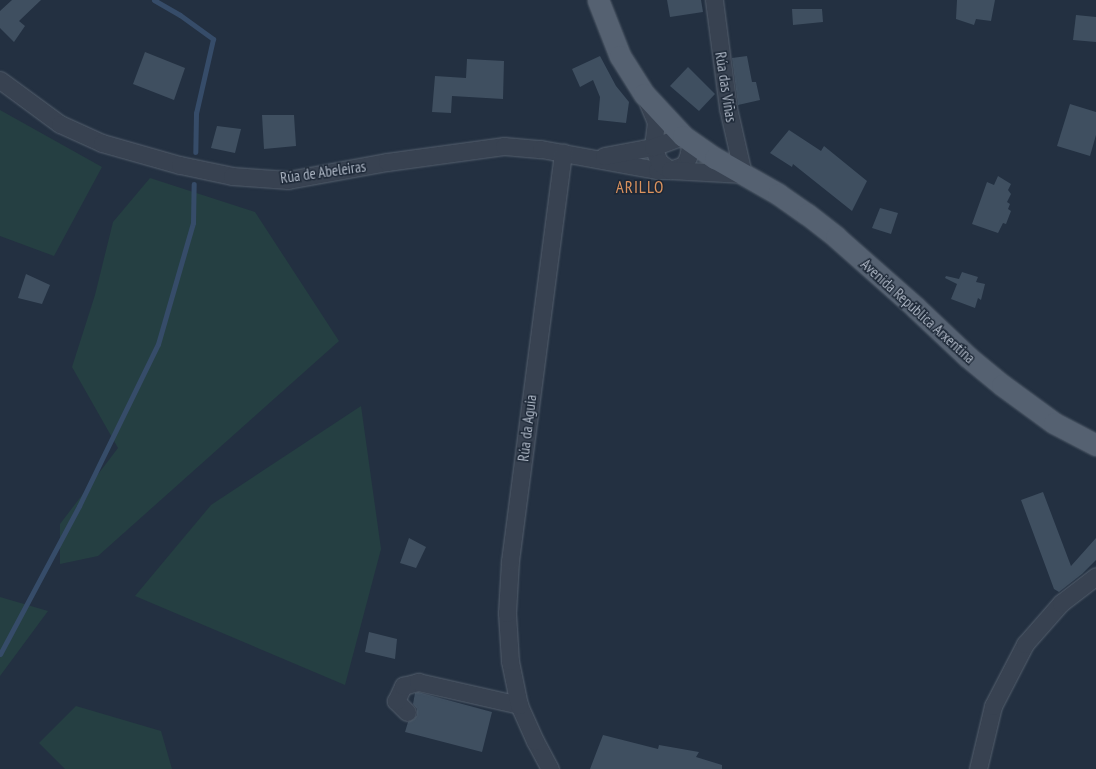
<!DOCTYPE html>
<html>
<head>
<meta charset="utf-8">
<style>
  body { margin:0 }
  #map { position:relative; width:1096px; height:769px; overflow:hidden; background:#233041; font-family:"PT Sans Narrow",sans-serif }
  div>[style] { position:absolute }
  .green>* { inset:0; background:#253f42 }
  .stream>* { height:5px; margin:-2.5px; padding:0 2.5px; transform-origin:2.5px; border-radius:2.5px; background:#364c69 }
  .building>* { inset:0; background:#3f4f60 }
  .roads { filter:drop-shadow(0 0 1px #55606e) drop-shadow(0 0 1px #55606e) }
  .minor>* { height:17px; margin:-8.5px; padding:0 8.5px; transform-origin:8.5px; border-radius:8.5px; background:#384251 }
  .major>* { height:21px; margin:-10.5px; padding:0 10.5px; transform-origin:10.5px; border-radius:10.5px; background:#556171 }
  span { translate:-50% -50%; white-space:nowrap; text-align:center; line-height:1.15; -webkit-text-stroke:3px #1c2736; paint-order:stroke }
  .street-label { font-size:15px; color:#b4bdcb }
  .quarter-label { font-size:17px; color:#dc935e; letter-spacing:1px }
</style>
</head>
<body>
<div id="map">
  <div class="green">
    <i style="clip-path:polygon(0 110px,102px 167px,54px 256px,0 236px)"></i>
    <i style="clip-path:polygon(150px 178px,255px 212px,339px 341px,98px 556px,60px 564px,60px 524px,118px 448px,72px 367px,95px 295px,113px 222px)"></i>
    <i style="clip-path:polygon(361px 406px,381px 549px,345px 685px,135px 596px,211px 505px)"></i>
    <i style="clip-path:polygon(0 597px,48px 611px,0 676px)"></i>
    <i style="clip-path:polygon(76px 706px,161px 731px,172px 769px,65px 769px,39px 743px)"></i>
  </div>
  <div class="stream">
    <i style="left:154px;top:0;width:30px;rotate:30deg"></i>
    <i style="left:180px;top:15px;width:41px;rotate:36deg"></i>
    <i style="left:213px;top:39px;width:76px;rotate:102.9deg"></i>
    <i style="left:196px;top:113px;width:39px;rotate:91deg"></i>
    <i style="left:0;top:654px;width:168px;rotate:-61.9deg"></i>
    <i style="left:79px;top:506px;width:180px;rotate:-64deg"></i>
    <i style="left:158px;top:344px;width:126px;rotate:-73.9deg"></i>
    <i style="left:193px;top:223px;width:39px;rotate:-89deg"></i>
  </div>
  <div class="building">
    <i style="clip-path:polygon(12px 0,41px 0,19px 21px,25px 26px,14px 42px,0 28px,0 11px)"></i>
    <i style="clip-path:polygon(667px 0,701px 0,703px 12px,670px 17px)"></i>
    <i style="clip-path:polygon(957px 0,995px 0,991px 21px,976px 19px,974px 25px,956px 19px)"></i>
    <i style="clip-path:polygon(792px 9px,822px 9px,823px 22px,793px 25px)"></i>
    <i style="clip-path:polygon(1076px 15px,1096px 17px,1096px 42px,1073px 40px)"></i>
    <i style="clip-path:polygon(145px 52px,185px 68px,174px 100px,133px 84px)"></i>
    <i style="clip-path:polygon(600px 56px,616px 86px,629px 102px,626px 123px,598px 120px,600px 97px,593px 80px,580px 87px,572px 69px)"></i>
    <i style="clip-path:polygon(747px 56px,752px 82px,756px 82px,760px 100px,738px 105px,732px 58px)"></i>
    <i style="clip-path:polygon(467px 59px,504px 61px,503px 99px,452px 96px,451px 113px,432px 112px,435px 76px,466px 78px)"></i>
    <i style="clip-path:polygon(688px 67px,715px 94px,699px 111px,670px 86px)"></i>
    <i style="clip-path:polygon(1070px 104px,1096px 112px,1096px 135px,1090px 156px,1057px 146px)"></i>
    <i style="clip-path:polygon(262px 115px,294px 115px,296px 146px,264px 149px)"></i>
    <i style="clip-path:polygon(217px 126px,241px 129px,235px 153px,211px 148px)"></i>
    <i style="clip-path:polygon(789px 130px,821px 151px,824px 146px,867px 181px,852px 211px,793px 164px,792px 167px,770px 153px)"></i>
    <i style="clip-path:polygon(998px 176px,1011px 184px,1008px 190px,1011px 194px,1007px 202px,1010px 204px,1008px 209px,1011px 211px,1006px 224px,1003px 223px,998px 233px,972px 224px,987px 182px,994px 185px)"></i>
    <i style="clip-path:polygon(880px 208px,898px 213px,891px 234px,872px 228px)"></i>
    <i style="clip-path:polygon(962px 272px,978px 277px,976px 282px,985px 284px,981px 300px,978px 298px,975px 308px,951px 299px,957px 284px,945px 278px,946px 276px,959px 279px)"></i>
    <i style="clip-path:polygon(26px 274px,50px 285px,42px 304px,18px 298px)"></i>
    <i style="clip-path:polygon(1043px 492px,1071px 566px,1096px 538px,1096px 560px,1082px 574px,1059px 592px,1054px 589px,1021px 500px)"></i>
    <i style="clip-path:polygon(409px 538px,426px 547px,416px 568px,400px 563px)"></i>
    <i style="clip-path:polygon(369px 632px,397px 639px,395px 659px,365px 652px)"></i>
    <i style="clip-path:polygon(418px 692px,492px 712px,482px 752px,405px 732px,408px 722px,414px 719px,417px 715px,417px 709px,413px 704px,415px 693px)"></i>
    <i style="clip-path:polygon(603px 735px,658px 749px,659px 745px,699px 752px,696px 757px,722px 765px,722px 769px,590px 769px)"></i>
  </div>
  <div class="roads">
    <div class="minor">
      <i style="left:0;top:80px;width:74px;rotate:36.3deg"></i>
      <i style="left:60px;top:124px;width:46px;rotate:24.3deg"></i>
      <i style="left:102px;top:143px;width:81px;rotate:15.8deg"></i>
      <i style="left:180px;top:165px;width:53px;rotate:11.9deg"></i>
      <i style="left:232px;top:176px;width:56px;rotate:4.1deg"></i>
      <i style="left:288px;top:180px;width:101px;rotate:-10.3deg"></i>
      <i style="left:387px;top:162px;width:118px;rotate:-7.8deg"></i>
      <i style="left:504px;top:146px;width:37px;rotate:5deg"></i>
      <i style="left:541px;top:149px;width:118px;rotate:10.3deg"></i>
      <i style="left:657px;top:170px;width:13px"></i>
      <i style="left:670px;top:170px;width:15px;rotate:-20deg"></i>
      <i style="left:684px;top:165px;width:9px;rotate:-63deg"></i>
      <i style="left:688px;top:157px;width:15px;rotate:-79deg"></i>
      <i style="left:647px;top:101px;width:23px;rotate:67deg"></i>
      <i style="left:656px;top:122px;width:25px;rotate:97deg"></i>
      <i style="left:653px;top:147px;width:16px;rotate:68deg"></i>
      <i style="left:659px;top:162px;width:14px;rotate:36deg"></i>
      <i style="left:670px;top:170px;width:73px;rotate:3.1deg"></i>
      <i style="left:743px;top:174px;width:68px;rotate:-102.8deg"></i>
      <i style="left:728px;top:108px;width:109px;rotate:-97.4deg"></i>
      <i style="left:604px;top:156px;width:50px;rotate:-10.4deg"></i>
      <i style="left:653px;top:147px;width:32px;rotate:-20deg"></i>
      <i style="left:407px;top:712px;width:16px;rotate:-135deg"></i>
      <i style="left:396px;top:701px;width:17px;rotate:-65deg"></i>
      <i style="left:403px;top:686px;width:16px;rotate:-15deg"></i>
      <i style="left:418px;top:682px;width:104px;rotate:12.8deg"></i>
      <i style="left:550px;top:769px;width:32px;rotate:-118deg"></i>
      <i style="left:535px;top:741px;width:39px;rotate:-114deg"></i>
      <i style="left:519px;top:705px;width:45px;rotate:-101.6deg"></i>
      <i style="left:510px;top:661px;width:48px;rotate:-93.6deg"></i>
      <i style="left:507px;top:613px;width:52px;rotate:-86.7deg"></i>
      <i style="left:510px;top:561px;width:412px;rotate:-82.6deg"></i>
      <i style="left:978px;top:769px;width:65px;rotate:-76.6deg"></i>
      <i style="left:993px;top:706px;width:70px;rotate:-62.7deg"></i>
      <i style="left:1025px;top:644px;width:55px;rotate:-48.7deg"></i>
      <i style="left:1061px;top:603px;width:44px;rotate:-37.6deg"></i>
    </div>
    <div class="major">
      <i style="left:598px;top:0;width:60px;rotate:68.6deg"></i>
      <i style="left:620px;top:56px;width:45px;rotate:57.7deg"></i>
      <i style="left:644px;top:94px;width:57px;rotate:47.1deg"></i>
      <i style="left:683px;top:136px;width:39px;rotate:35deg"></i>
      <i style="left:715px;top:158px;width:73px;rotate:29.7deg"></i>
      <i style="left:778px;top:194px;width:35px;rotate:35deg"></i>
      <i style="left:807px;top:214px;width:37px;rotate:38deg"></i>
      <i style="left:836px;top:237px;width:106px;rotate:41.5deg"></i>
      <i style="left:915px;top:307px;width:73px;rotate:43.3deg"></i>
      <i style="left:968px;top:357px;width:44px;rotate:39.5deg"></i>
      <i style="left:1002px;top:385px;width:64px;rotate:36.2deg"></i>
      <i style="left:1054px;top:423px;width:47px;rotate:27.6deg"></i>
    </div>
  </div>
  <div class="street-label">
    <span style="left:726px;top:87px;rotate:81deg">Rúa das Viñas</span>
    <span style="left:323px;top:172px;rotate:-8deg">Rúa de Abeleiras</span>
    <span style="left:918px;top:311px;rotate:42deg">Avenida República Arxentina</span>
    <span style="left:527px;top:428px;rotate:-83deg">Rúa da Aguia</span>
  </div>
  <div class="quarter-label">
    <span style="left:640px;top:188px">ARILLO</span>
  </div>
</div>
</body>
</html>
